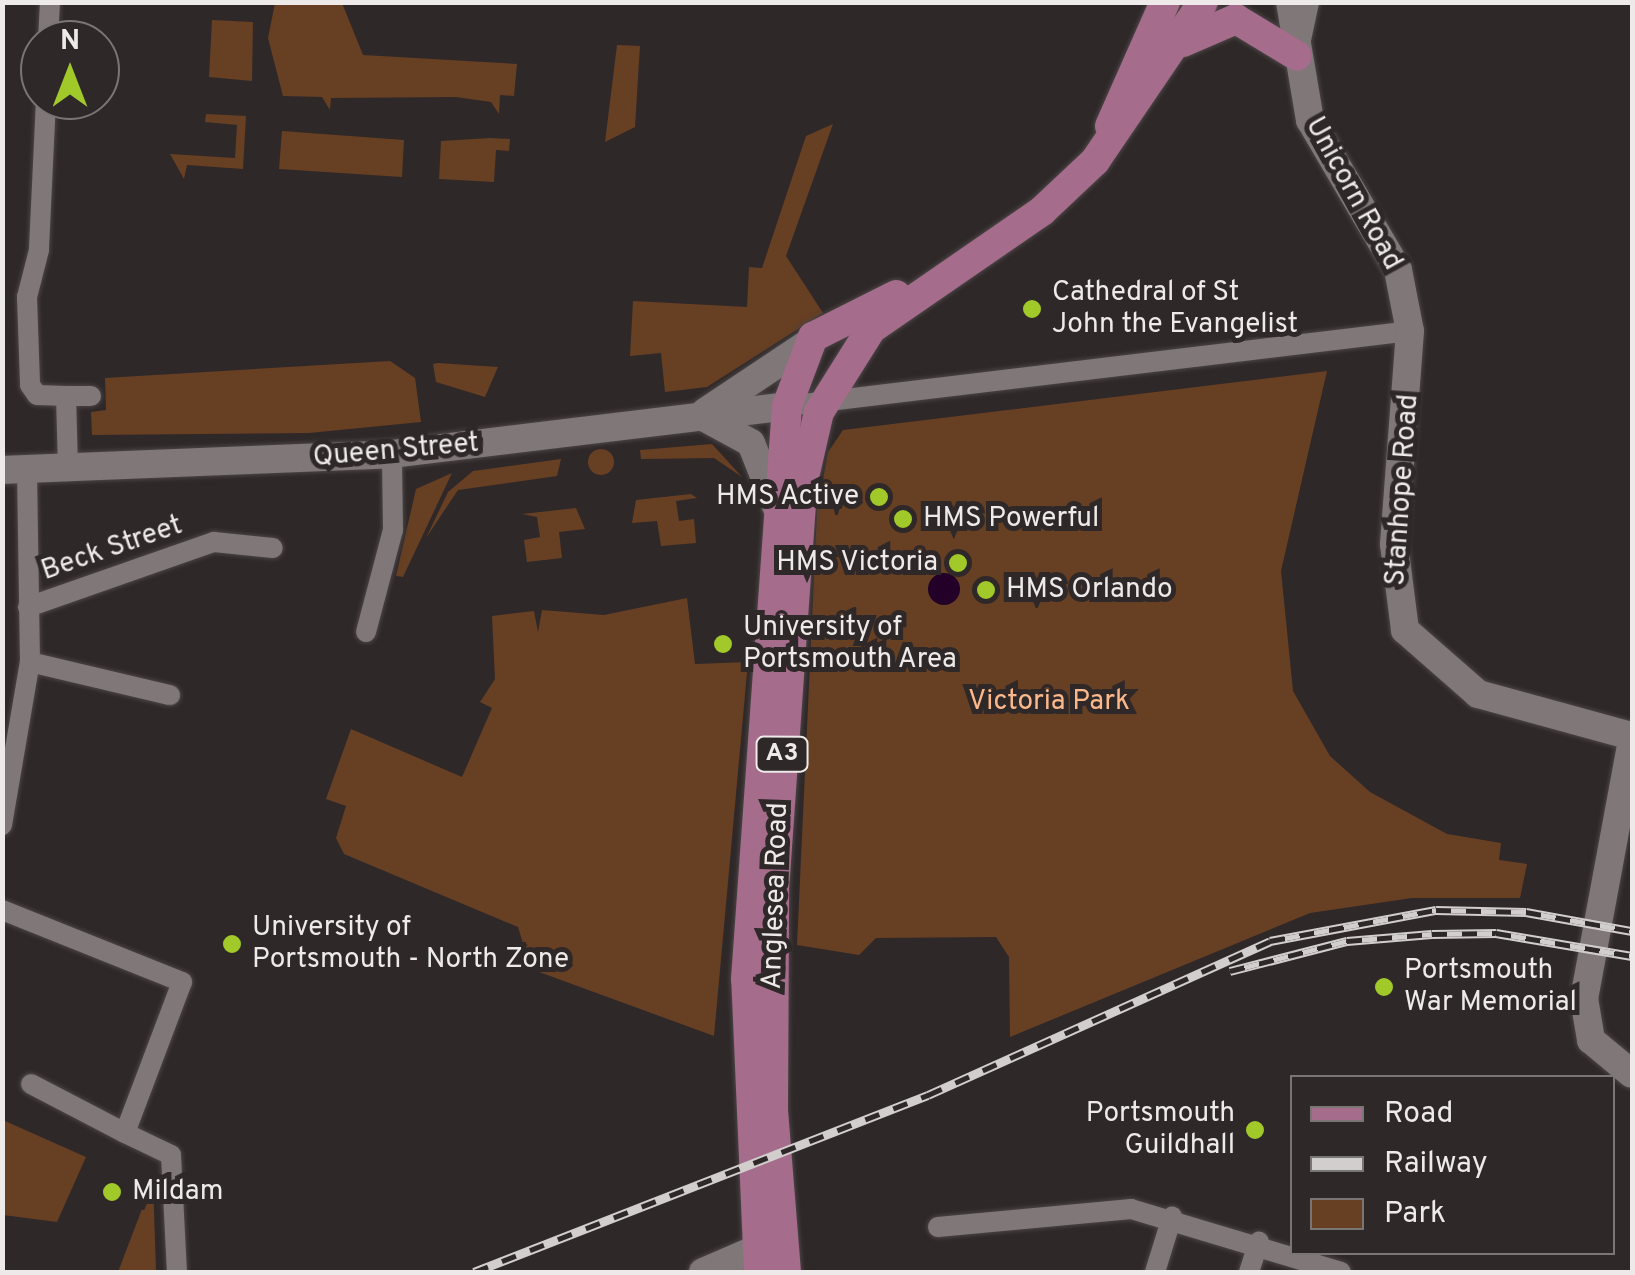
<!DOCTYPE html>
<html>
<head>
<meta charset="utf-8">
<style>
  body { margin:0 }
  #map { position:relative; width:1635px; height:1275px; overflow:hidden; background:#2f2829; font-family:Overpass,sans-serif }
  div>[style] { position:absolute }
  .green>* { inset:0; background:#673f23 }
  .round { border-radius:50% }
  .water>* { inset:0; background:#220027 }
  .roads { filter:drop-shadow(0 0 2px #4b4545) drop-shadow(0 0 2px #4b4545) }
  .street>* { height:20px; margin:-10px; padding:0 10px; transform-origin:10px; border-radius:10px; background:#7f7778 }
  .secondary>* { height:28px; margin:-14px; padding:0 14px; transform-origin:14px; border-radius:14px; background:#7f7778 }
  .primary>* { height:30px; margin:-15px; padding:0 15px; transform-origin:15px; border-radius:15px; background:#a56c8b }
  .rail>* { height:9px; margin-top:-4.5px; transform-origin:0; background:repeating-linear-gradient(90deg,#2f2829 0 15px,#d2cece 0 30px); box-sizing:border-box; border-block:2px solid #d2cece }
  .dots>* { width:28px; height:28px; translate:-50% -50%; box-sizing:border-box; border:5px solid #2f2829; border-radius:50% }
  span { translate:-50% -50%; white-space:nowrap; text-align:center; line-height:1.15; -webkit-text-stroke:10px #2f2829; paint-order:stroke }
  .shield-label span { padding:2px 8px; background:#2f2829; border:2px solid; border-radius:8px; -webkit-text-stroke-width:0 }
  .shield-label { font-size:25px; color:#eeeaea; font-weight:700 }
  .street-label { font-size:28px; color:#eeeaea }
  .poi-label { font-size:28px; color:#eeeaea }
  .left { translate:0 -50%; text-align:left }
  .right { translate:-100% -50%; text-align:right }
  .park-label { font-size:28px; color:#fcb88a }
  .frame { position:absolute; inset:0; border:5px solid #eeeaea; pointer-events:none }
  .legend { position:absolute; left:1290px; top:1075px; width:325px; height:180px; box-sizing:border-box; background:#2f2829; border:2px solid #7b7676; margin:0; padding:12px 18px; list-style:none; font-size:30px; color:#eeeaea }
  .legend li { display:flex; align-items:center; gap:20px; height:50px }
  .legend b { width:50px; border:2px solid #7b7676 }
  .north { position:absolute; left:20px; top:20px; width:100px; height:100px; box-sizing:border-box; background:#2f2829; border:2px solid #7b7676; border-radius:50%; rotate:0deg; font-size:28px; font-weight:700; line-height:40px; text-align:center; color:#eeeaea }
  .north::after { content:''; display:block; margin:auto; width:35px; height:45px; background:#a1c92a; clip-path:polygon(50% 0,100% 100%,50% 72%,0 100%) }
</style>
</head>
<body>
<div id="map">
  <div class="green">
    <i style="clip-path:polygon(275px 3px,342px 3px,363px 55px,517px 64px,514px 96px,500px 95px,499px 114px,491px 102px,456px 97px,331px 98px,330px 110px,322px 97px,283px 96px,268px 38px)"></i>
    <i style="clip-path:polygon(212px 20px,253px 22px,252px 81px,209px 77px)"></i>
    <i style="clip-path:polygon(617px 45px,640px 46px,635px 127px,605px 142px)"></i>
    <i style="clip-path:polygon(206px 114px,246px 116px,243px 169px,187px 165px,184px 179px,170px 154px,235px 158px,237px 125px,205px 122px)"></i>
    <i style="clip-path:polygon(833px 124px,786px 256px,823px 313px,707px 387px,665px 392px,661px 353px,630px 356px,633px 301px,747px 307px,749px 267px,762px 268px,806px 136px)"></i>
    <i style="clip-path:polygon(282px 131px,404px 140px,402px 177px,279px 169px)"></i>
    <i style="clip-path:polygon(490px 138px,510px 139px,509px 151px,496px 150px,494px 182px,439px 179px,441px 141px)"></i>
    <i style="clip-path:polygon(390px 361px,415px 378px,421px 422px,309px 433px,92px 435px,91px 412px,106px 410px,105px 378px)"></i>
    <i style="clip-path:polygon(433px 364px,438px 363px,498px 367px,485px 397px,436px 382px)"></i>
    <i style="clip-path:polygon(1327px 371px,1281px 571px,1293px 691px,1330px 756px,1370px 792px,1447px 834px,1501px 843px,1499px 860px,1527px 864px,1520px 898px,1412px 898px,1310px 913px,1010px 1037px,1009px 957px,996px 937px,876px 938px,859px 955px,797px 945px,817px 511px,828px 452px,843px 430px)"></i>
    <i style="clip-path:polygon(712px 444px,742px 477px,714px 458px,641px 459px,640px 450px)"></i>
    <i class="round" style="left:588px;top:449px;width:26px;height:26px"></i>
    <i style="clip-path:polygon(561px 459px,557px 476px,458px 490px,426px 538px,448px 492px,473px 471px)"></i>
    <i style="clip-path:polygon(452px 473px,403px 577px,396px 576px,416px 489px)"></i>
    <i style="clip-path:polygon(691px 494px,697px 498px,676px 501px,679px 521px,694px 519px,696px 543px,661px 546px,657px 521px,632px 523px,636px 500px)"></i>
    <i style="clip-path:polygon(576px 508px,585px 529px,559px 532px,562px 558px,527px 562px,524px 540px,540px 537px,537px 517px,522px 514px)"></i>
    <i style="clip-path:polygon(687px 598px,695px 664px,748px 662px,714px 1036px,531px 969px,518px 927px,344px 854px,336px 838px,346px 806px,326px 799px,351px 729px,462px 777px,492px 708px,480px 702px,495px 679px,492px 616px,534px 611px,538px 632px,542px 610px,604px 615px)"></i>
    <i style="clip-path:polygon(5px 1121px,86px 1157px,57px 1222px,3px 1215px)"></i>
    <i style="clip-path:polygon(153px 1180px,156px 1272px,118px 1272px)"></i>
  </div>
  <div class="water">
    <i class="round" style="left:928px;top:573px;width:32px;height:32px"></i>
  </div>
  <div class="roads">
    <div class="street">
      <i style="left:48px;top:40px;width:38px;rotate:-87deg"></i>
      <i style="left:1301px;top:40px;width:39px;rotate:-78deg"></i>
      <i style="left:46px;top:100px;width:150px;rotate:92.7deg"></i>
      <i style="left:39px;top:250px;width:49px;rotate:104.3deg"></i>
      <i style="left:27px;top:297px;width:88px;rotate:88deg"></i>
      <i style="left:30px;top:385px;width:12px;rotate:55deg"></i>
      <i style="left:37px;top:395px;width:29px;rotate:2deg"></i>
      <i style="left:66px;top:396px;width:72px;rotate:88.4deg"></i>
      <i style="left:66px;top:396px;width:25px"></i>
      <i style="left:787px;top:406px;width:627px;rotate:-6.86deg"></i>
      <i style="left:28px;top:607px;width:197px;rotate:-19.3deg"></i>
      <i style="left:214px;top:542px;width:59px;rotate:5.8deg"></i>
      <i style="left:366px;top:632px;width:106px;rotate:-75.2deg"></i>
      <i style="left:393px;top:530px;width:76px;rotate:-90.8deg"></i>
      <i style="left:30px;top:662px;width:144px;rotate:13.3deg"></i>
      <i style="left:2px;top:825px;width:165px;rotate:-80.3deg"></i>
      <i style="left:30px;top:662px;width:192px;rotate:-90.9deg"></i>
      <i style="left:2px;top:910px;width:194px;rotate:21.8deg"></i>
      <i style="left:182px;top:982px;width:161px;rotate:110.7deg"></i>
      <i style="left:125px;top:1133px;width:51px;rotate:25.6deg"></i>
      <i style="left:171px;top:1155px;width:117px;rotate:87.1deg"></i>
      <i style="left:31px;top:1084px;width:106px;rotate:27.5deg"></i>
      <i style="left:938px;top:1227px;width:194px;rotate:-5.3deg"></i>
      <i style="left:1131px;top:1209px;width:219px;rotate:16.7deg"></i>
      <i style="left:1155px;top:1272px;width:58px;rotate:-72.8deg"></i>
      <i style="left:1249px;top:1272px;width:32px;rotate:-72deg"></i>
    </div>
    <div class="secondary">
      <i style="left:1290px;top:2px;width:120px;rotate:80.4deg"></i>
      <i style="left:1310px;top:120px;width:174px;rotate:59.6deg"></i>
      <i style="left:1398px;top:270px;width:62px;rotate:78.9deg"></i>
      <i style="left:1410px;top:331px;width:214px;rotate:94.3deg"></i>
      <i style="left:1394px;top:544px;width:87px;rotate:82.7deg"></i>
      <i style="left:1405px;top:630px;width:97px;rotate:41.2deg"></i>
      <i style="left:1478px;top:694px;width:160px;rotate:15.3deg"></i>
      <i style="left:705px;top:412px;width:123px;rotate:-33.7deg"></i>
      <i style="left:705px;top:418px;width:52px;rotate:28.5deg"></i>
      <i style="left:751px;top:443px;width:68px;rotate:68.4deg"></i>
      <i style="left:2px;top:470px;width:390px;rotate:-2.3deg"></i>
      <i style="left:392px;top:454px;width:398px;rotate:-6.9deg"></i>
      <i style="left:1632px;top:740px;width:262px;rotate:100.5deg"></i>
      <i style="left:1584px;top:998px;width:43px;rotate:80.5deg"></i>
      <i style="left:1591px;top:1040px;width:53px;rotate:39.7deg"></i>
      <i style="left:703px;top:1272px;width:81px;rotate:-23.4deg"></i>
    </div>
    <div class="primary">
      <i style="left:1183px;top:42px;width:58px;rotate:-23.5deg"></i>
      <i style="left:1236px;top:19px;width:71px;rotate:31.2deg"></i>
      <i style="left:1110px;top:126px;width:136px;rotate:-66.1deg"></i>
      <i style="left:759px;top:1272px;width:293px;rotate:-92.5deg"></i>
      <i style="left:746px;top:979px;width:574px;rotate:-85.91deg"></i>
      <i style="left:787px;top:406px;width:74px;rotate:-69.4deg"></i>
      <i style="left:813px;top:337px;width:93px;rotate:-26.8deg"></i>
      <i style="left:786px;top:1272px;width:164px;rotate:-94.6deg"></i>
      <i style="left:773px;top:1109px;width:219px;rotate:-89.7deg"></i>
      <i style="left:774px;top:890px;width:405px;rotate:-86deg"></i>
      <i style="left:802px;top:486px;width:76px;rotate:-77.1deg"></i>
      <i style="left:819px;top:412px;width:98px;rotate:-57.9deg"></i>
      <i style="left:871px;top:329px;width:208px;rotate:-34.6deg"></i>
      <i style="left:1042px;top:211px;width:73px;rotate:-43.3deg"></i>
      <i style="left:1095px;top:161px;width:192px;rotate:-55.8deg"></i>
    </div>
  </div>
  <div class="rail">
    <i style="left:1230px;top:971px;width:121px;rotate:-14.4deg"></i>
    <i style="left:1347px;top:941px;width:85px;rotate:-4.7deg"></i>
    <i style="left:1432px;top:934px;width:64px;rotate:-0.9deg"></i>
    <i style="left:1496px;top:933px;width:138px;rotate:9.6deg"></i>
    <i style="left:474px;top:1272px;width:487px;rotate:-21.3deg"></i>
    <i style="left:928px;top:1095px;width:375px;rotate:-24.2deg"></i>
    <i style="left:1270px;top:941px;width:169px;rotate:-10.6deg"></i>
    <i style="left:1436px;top:910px;width:90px;rotate:1.3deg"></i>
    <i style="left:1526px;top:912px;width:108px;rotate:10.2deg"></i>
  </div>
  <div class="dots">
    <i style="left:1032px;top:309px;background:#a1c92a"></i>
    <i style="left:879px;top:497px;background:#a1c92a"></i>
    <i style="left:903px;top:519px;background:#a1c92a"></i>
    <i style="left:958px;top:563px;background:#a1c92a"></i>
    <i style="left:986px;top:590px;background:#a1c92a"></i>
    <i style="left:723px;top:644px;background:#a1c92a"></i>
    <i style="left:232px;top:944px;background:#a1c92a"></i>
    <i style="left:1384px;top:987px;background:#a1c92a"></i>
    <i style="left:1255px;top:1130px;background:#a1c92a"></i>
    <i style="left:112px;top:1192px;background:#a1c92a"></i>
  </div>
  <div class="shield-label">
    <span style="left:782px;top:754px">A3</span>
  </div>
  <div class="street-label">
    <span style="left:1353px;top:194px;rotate:61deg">Unicorn Road</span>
    <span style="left:396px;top:451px;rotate:-5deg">Queen Street</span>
    <span style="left:1403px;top:490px;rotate:-86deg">Stanhope Road</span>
    <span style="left:112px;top:549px;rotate:-19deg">Beck Street</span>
    <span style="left:776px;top:896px;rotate:-88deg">Anglesea Road</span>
  </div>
  <div class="poi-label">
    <span class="left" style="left:1052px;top:309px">Cathedral of St<br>John the Evangelist</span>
    <span class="right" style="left:859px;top:497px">HMS Active</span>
    <span class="left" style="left:923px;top:519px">HMS Powerful</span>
    <span class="right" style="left:938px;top:563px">HMS Victoria</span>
    <span class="left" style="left:1006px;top:590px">HMS Orlando</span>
    <span class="left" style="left:743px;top:644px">University of<br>Portsmouth Area</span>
    <span class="left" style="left:252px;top:944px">University of<br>Portsmouth - North Zone</span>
    <span class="left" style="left:1404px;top:987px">Portsmouth<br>War Memorial</span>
    <span class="right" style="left:1235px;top:1130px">Portsmouth<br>Guildhall</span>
    <span class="left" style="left:132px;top:1192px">Mildam</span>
  </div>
  <div class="park-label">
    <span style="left:1049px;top:702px">Victoria Park</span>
  </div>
  <div class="frame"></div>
  <ul class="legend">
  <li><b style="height:12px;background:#a56c8b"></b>Road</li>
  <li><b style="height:12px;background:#d2cece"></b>Railway</li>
  <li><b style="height:28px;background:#673f23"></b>Park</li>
  </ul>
  <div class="north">N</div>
</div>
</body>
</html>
